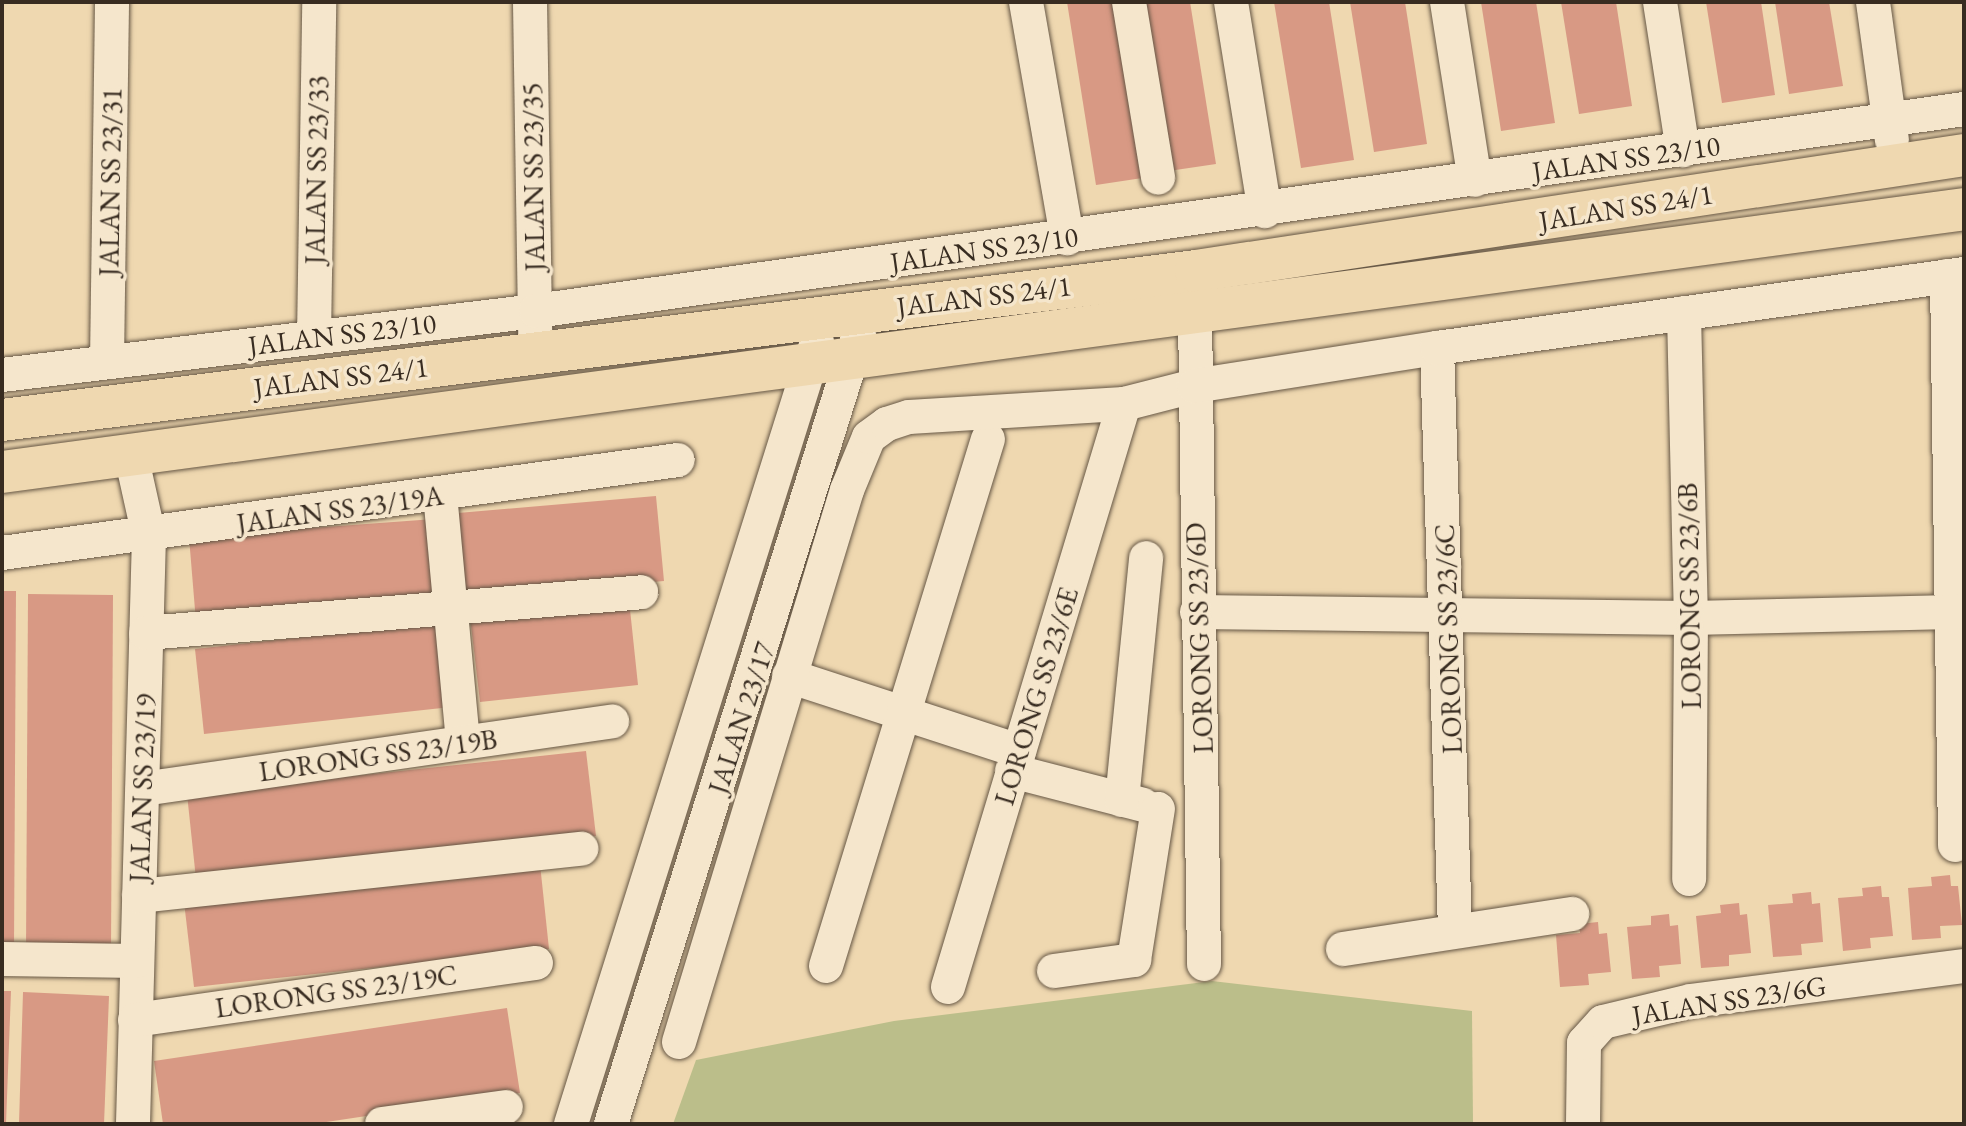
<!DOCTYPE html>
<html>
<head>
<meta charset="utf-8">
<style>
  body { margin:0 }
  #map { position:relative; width:1966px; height:1126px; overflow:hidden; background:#efd8b0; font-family:"EB Garamond",serif }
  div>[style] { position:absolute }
  .green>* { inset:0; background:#bbbe8a }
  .building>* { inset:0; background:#d89984 }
  .roads { filter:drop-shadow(0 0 2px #665745) drop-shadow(0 0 2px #665745) }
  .minor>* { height:34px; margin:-17px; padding:0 17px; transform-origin:17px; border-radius:17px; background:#f5e6cc }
  .major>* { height:42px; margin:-21px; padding:0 21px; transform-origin:21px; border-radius:21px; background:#efd8b0 }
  span { translate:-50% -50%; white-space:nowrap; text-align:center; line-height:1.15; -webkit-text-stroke:7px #f5e6cc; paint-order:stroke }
  .street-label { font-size:28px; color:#382c21 }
  .frame { position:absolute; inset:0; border:4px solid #382c21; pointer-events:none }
</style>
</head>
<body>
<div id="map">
  <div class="green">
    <i style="clip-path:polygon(1212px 981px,1472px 1011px,1473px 1124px,673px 1124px,696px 1060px,894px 1021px)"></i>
  </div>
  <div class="building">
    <i style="clip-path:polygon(1067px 2px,1122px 2px,1149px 177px,1096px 185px)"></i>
    <i style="clip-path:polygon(1135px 2px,1190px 2px,1216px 164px,1162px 172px)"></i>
    <i style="clip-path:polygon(1274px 2px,1329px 2px,1354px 160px,1301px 168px)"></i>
    <i style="clip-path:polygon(1350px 2px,1405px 2px,1427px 144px,1374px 152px)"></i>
    <i style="clip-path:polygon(1481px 2px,1536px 2px,1555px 123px,1501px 131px)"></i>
    <i style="clip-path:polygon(1561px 2px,1616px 2px,1632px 106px,1579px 114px)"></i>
    <i style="clip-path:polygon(1706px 2px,1761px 2px,1775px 95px,1722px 103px)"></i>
    <i style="clip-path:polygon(1775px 2px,1829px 2px,1843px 86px,1789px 94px)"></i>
    <i style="clip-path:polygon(656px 496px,664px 581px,466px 599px,458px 513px)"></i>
    <i style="clip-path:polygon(434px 519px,441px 604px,196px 622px,189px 537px)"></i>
    <i style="clip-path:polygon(2px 591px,16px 591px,14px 949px,2px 948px)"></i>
    <i style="clip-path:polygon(28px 594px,113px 595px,111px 953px,26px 951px)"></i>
    <i style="clip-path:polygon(629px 600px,638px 685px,480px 702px,470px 617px)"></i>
    <i style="clip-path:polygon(442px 622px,451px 707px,204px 734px,195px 649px)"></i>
    <i style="clip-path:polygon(586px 751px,596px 836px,196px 879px,187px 794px)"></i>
    <i style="clip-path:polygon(540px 864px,549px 949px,194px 987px,184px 902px)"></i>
    <i style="clip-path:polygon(1950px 875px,1951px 886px,1958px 886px,1962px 925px,1940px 926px,1941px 938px,1912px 940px,1908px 888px,1932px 886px,1931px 877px)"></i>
    <i style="clip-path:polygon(1881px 886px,1882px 897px,1889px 897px,1893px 936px,1870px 938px,1871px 948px,1843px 951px,1838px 898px,1863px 896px,1862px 888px)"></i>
    <i style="clip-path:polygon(1811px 892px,1812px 904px,1820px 903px,1823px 942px,1801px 944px,1802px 955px,1773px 957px,1768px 905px,1793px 903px,1792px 894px)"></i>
    <i style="clip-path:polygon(1739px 903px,1740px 915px,1747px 914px,1751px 953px,1729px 955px,1729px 966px,1701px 968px,1696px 916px,1721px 913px,1720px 905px)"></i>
    <i style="clip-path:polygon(1669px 914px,1670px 926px,1678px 925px,1681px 964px,1659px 966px,1660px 977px,1632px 979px,1627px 927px,1651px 925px,1651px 916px)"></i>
    <i style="clip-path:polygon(1598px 922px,1599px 934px,1607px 933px,1611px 972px,1588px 974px,1589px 985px,1560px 987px,1556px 935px,1580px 933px,1579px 924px)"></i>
    <i style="clip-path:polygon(2px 991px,11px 991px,6px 1124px,2px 1124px)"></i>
    <i style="clip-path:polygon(23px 992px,109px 996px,104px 1124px,19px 1124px)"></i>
    <i style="clip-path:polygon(507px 1008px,520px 1093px,313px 1124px,163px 1124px,154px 1061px)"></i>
  </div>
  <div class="roads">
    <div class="minor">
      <i style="left:530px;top:2px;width:332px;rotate:89.1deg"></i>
      <i style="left:1026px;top:2px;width:240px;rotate:80.1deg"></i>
      <i style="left:1129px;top:2px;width:178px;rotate:80.6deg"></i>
      <i style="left:1231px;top:2px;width:212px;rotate:80.8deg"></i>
      <i style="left:1447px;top:2px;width:180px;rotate:81.1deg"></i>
      <i style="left:1660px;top:2px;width:150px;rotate:81.2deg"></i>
      <i style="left:1873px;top:2px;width:139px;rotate:82.2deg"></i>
      <i style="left:1947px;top:276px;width:569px;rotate:89.19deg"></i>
      <i style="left:1195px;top:313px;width:651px;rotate:89.21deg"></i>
      <i style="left:1684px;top:313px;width:305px;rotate:88.7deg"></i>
      <i style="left:1691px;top:618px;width:261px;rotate:90.4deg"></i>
      <i style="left:314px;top:338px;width:336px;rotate:-89.1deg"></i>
      <i style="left:1437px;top:348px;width:583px;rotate:88.23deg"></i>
      <i style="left:107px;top:362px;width:360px;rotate:-89.2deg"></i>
      <i style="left:2px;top:375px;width:538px;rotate:-6.83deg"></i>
      <i style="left:536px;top:311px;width:1442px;rotate:-8.05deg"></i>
      <i style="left:131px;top:455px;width:83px;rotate:77.5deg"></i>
      <i style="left:149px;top:536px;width:588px;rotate:91.56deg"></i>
      <i style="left:440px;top:494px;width:249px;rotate:84.7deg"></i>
      <i style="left:2px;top:553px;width:682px;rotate:-7.83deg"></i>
      <i style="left:1197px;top:612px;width:494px;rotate:0.7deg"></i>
      <i style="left:1691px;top:618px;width:273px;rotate:-1.3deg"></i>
      <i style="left:146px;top:633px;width:497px;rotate:-4.7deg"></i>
      <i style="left:789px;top:676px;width:242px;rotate:18.1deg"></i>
      <i style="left:1012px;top:771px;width:135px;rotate:14.5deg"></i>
      <i style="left:143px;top:789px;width:474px;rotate:-8.2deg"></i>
      <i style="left:1122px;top:800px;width:243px;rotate:-84.3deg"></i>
      <i style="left:139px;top:896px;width:445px;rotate:-6.1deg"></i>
      <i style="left:1343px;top:949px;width:232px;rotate:-8.7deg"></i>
      <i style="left:2px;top:959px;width:135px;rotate:0.8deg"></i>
      <i style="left:826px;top:966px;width:551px;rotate:-72.91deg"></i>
      <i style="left:1054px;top:971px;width:81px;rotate:-7.8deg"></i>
      <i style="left:1134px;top:960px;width:153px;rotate:-81deg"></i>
      <i style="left:948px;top:987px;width:609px;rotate:-73.2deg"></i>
      <i style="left:135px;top:1020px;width:405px;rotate:-8.1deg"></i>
      <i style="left:679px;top:1042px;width:577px;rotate:-73.07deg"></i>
      <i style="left:847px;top:490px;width:57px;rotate:-67.5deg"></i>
      <i style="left:869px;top:437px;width:22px;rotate:-36deg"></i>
      <i style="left:887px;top:424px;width:23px;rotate:-18deg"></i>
      <i style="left:909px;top:417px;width:215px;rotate:-3.5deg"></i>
      <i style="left:1124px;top:404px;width:72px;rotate:-14.4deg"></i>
      <i style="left:1194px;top:386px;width:246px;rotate:-8.9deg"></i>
      <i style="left:1437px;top:348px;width:532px;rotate:-7.99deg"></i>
      <i style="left:382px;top:1124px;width:125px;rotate:-7.8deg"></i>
      <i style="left:571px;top:1124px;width:820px;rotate:-72.54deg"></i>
      <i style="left:611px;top:1124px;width:828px;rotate:-72.57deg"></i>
      <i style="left:1583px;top:1124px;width:81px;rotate:-89.3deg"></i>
      <i style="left:1584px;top:1043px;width:28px;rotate:-48deg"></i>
      <i style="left:1603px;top:1022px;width:90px;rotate:-13.4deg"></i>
      <i style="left:1691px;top:1001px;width:275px;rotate:-7.3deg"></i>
    </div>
    <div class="major">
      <i style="left:2px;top:420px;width:1203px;rotate:-7.11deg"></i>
      <i style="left:1196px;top:271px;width:777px;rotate:-8.59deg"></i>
      <i style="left:2px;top:472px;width:1980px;rotate:-7.63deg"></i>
    </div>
  </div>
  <div class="street-label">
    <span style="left:1626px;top:158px;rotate:-8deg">JALAN SS 23/10</span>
    <span style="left:316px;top:170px;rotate:-89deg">JALAN SS 23/33</span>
    <span style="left:533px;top:177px;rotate:-91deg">JALAN SS 23/35</span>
    <span style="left:110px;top:182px;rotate:-89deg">JALAN SS 23/31</span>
    <span style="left:1626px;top:207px;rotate:-9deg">JALAN SS 24/1</span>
    <span style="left:984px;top:249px;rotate:-8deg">JALAN SS 23/10</span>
    <span style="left:984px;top:296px;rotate:-7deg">JALAN SS 24/1</span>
    <span style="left:342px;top:334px;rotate:-7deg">JALAN SS 23/10</span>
    <span style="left:341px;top:377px;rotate:-7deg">JALAN SS 24/1</span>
    <span style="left:340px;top:509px;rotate:-8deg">JALAN SS 23/19A</span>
    <span style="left:1689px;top:596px;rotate:-91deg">LORONG SS 23/6B</span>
    <span style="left:1199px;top:638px;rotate:-92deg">LORONG SS 23/6D</span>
    <span style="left:1448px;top:639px;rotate:-92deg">LORONG SS 23/6C</span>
    <span style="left:1036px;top:696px;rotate:-73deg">LORONG SS 23/6E</span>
    <span style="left:741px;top:718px;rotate:-72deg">JALAN 23/17</span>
    <span style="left:378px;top:755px;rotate:-8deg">LORONG SS 23/19B</span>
    <span style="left:142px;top:788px;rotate:-88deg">JALAN SS 23/19</span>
    <span style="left:336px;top:991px;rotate:-8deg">LORONG SS 23/19C</span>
    <span style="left:1729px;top:1000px;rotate:-9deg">JALAN SS 23/6G</span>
  </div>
  <div class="frame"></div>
</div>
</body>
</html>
